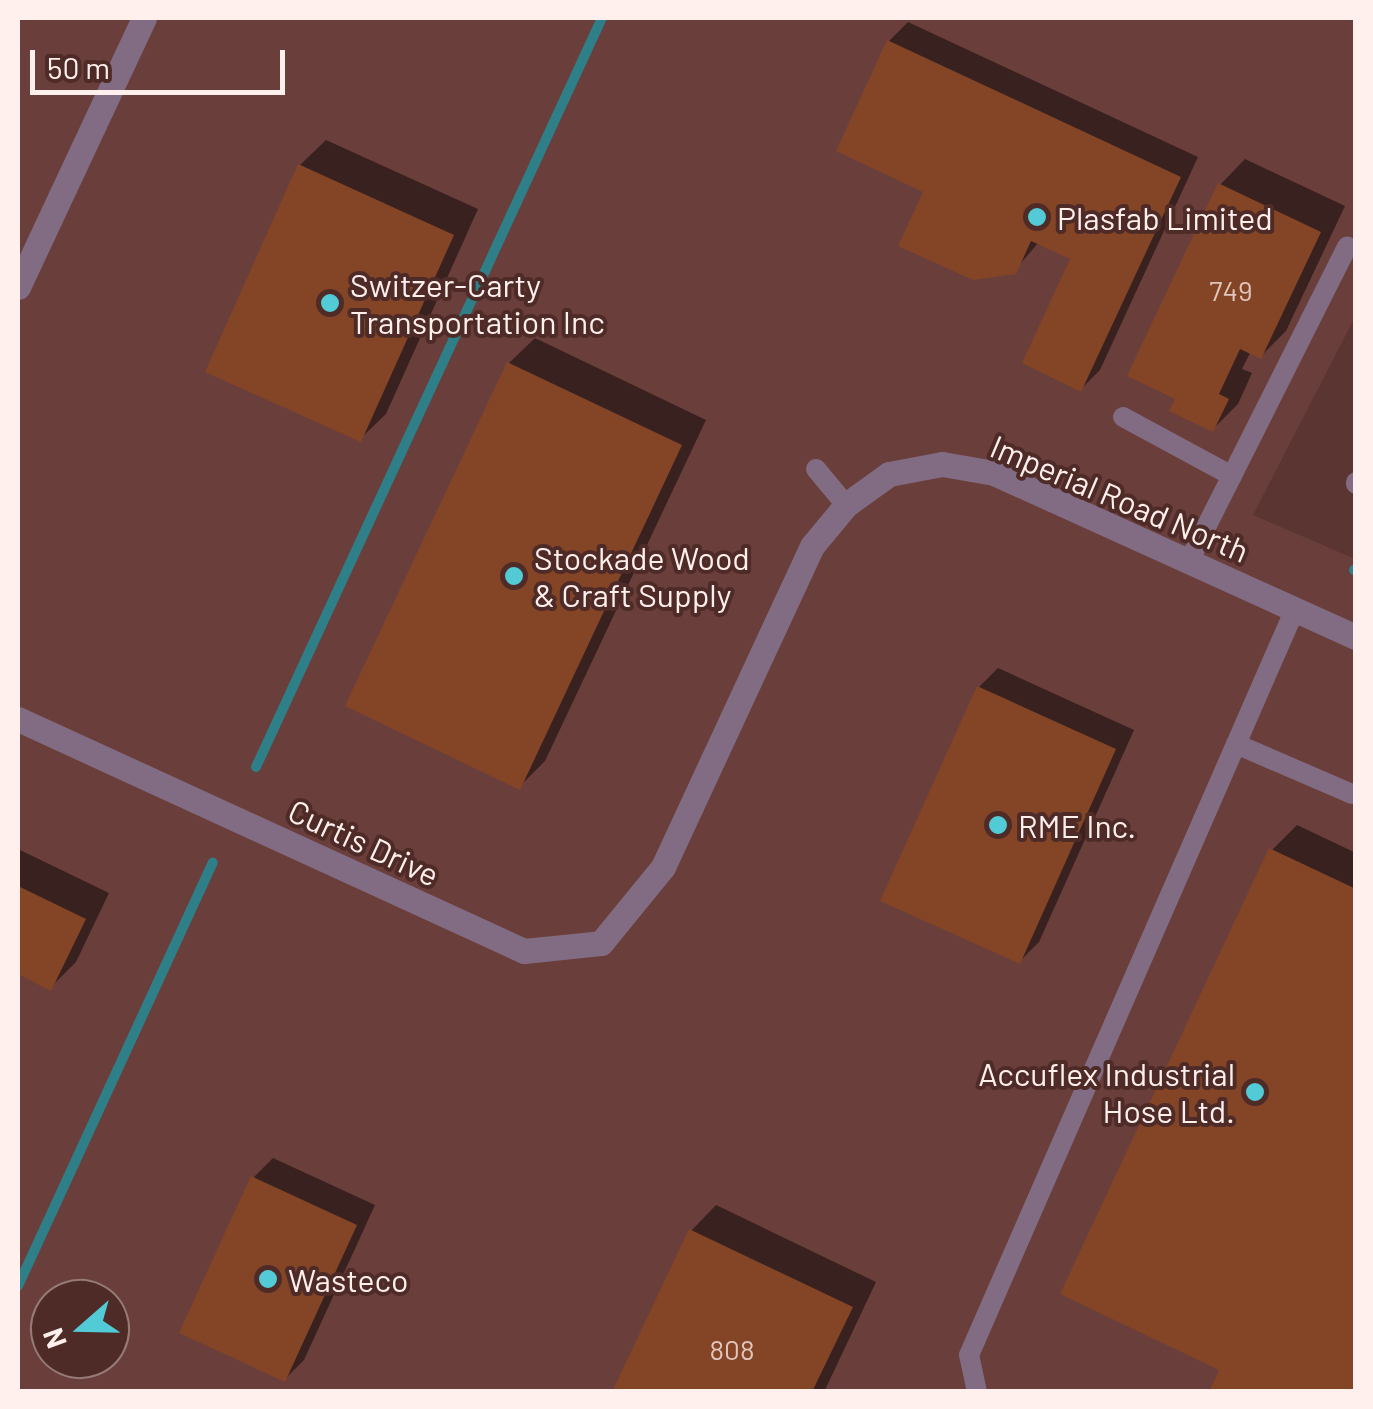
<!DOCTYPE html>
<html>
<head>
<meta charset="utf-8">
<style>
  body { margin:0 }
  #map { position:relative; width:1373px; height:1409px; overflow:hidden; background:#5a3532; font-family:Barlow,sans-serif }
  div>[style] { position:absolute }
  .built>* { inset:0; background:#6a3e3b }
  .shadow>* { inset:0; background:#0007 }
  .stream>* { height:10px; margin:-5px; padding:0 5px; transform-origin:5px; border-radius:5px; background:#2e7f87 }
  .building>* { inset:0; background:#844527 }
  .lane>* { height:20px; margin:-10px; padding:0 10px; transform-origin:10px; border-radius:10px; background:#826c83 }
  .street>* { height:25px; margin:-12.5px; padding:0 12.5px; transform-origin:12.5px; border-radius:12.5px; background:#826c83 }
  .dots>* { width:28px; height:28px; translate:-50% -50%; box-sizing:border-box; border:5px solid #4f2b28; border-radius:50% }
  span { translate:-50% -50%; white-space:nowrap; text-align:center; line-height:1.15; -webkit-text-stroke:8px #4f2b28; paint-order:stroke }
  .number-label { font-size:28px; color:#e0c5bc }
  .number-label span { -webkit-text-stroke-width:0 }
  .poi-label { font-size:32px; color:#fff0ee }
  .left { translate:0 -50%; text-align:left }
  .right { translate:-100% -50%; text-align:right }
  .street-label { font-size:32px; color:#fff0ee }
  .frame { position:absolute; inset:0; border:20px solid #fff0ee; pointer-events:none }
  .north { position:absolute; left:30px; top:1279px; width:100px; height:100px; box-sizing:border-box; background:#4f2b28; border:2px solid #957a77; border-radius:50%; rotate:250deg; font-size:28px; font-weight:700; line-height:40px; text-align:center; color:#fff0ee }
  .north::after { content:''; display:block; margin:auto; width:35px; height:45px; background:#52cbd7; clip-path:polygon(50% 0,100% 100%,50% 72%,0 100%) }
  .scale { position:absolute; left:30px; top:50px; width:255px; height:45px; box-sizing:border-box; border:5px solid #fff0ee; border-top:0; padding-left:12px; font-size:30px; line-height:35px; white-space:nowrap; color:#fff0ee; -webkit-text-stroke:8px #4f2b28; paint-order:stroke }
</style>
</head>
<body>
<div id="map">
  <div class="built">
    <i style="clip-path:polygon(evenodd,18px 18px,1355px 18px,1355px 317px,1253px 515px,1355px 559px,1355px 1391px,18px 1391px,18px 18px,50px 1299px,110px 1299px,110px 1359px,50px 1359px,50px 1299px)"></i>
  </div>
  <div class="shadow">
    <i style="clip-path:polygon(908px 22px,1198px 157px,1100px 370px,1081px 389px,1073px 258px,1039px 242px,1014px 271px,927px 191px,889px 41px)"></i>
    <i style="clip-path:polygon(326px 140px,478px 209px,386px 414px,360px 439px,300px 165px)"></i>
    <i style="clip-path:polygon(1245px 159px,1345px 206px,1286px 331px,1261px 356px,1251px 351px,1242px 369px,1252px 373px,1238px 404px,1213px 429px,1178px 398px,1220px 185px)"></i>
    <i style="clip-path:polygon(535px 338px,706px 420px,545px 761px,519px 787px,509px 363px)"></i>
    <i style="clip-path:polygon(998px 668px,1134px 730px,1039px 942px,1020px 961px,979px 687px)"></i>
    <i style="clip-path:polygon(1297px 825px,1356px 853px,1356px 1392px,1223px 1369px,1272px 850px)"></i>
    <i style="clip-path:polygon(18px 849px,109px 893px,76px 962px,50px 988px,18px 973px)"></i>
    <i style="clip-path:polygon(273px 1158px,375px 1205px,304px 1360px,285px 1379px,182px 1332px,254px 1177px)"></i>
    <i style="clip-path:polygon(716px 1205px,876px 1282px,824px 1392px,615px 1392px,691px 1231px)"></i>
  </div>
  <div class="stream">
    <i style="left:1354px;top:570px;width:2px"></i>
    <i style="left:256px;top:767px;width:825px;rotate:-65.21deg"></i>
    <i style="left:18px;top:1286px;width:466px;rotate:-65.3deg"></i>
  </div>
  <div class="building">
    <i style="clip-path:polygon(887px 40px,1181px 177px,1081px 392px,1022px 363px,1070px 259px,1031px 241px,1016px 274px,973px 280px,898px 246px,923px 192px,836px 151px)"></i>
    <i style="clip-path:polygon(298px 164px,454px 235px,361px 442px,205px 372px)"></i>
    <i style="clip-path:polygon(1218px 183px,1321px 232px,1261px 359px,1240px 349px,1219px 394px,1229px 399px,1213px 432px,1169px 411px,1175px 399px,1127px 376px)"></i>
    <i style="clip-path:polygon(507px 362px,682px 445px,520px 790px,345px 706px)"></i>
    <i style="clip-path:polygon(977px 686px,1116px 749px,1020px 964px,880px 901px)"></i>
    <i style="clip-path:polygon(1269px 848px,1356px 889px,1356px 1392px,1209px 1392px,1219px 1370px,1060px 1294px)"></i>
    <i style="clip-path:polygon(18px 886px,86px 919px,51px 991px,18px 974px)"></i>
    <i style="clip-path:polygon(251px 1176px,357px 1225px,285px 1382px,179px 1333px)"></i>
    <i style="clip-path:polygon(689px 1229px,853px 1307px,812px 1392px,612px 1392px)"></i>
  </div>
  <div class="lane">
    <i style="left:1123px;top:417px;width:124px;rotate:28.4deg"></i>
    <i style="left:816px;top:469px;width:47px;rotate:50.2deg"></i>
    <i style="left:1356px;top:482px;width:2px;rotate:90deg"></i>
    <i style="left:1189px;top:561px;width:352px;rotate:-63.3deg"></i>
    <i style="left:1236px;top:744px;width:126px;rotate:23.3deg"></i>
    <i style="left:977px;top:1392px;width:38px;rotate:-102deg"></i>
    <i style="left:969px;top:1355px;width:814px;rotate:-66.39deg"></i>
  </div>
  <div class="street">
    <i style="left:18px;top:287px;width:297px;rotate:-64.9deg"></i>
    <i style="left:18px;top:719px;width:557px;rotate:24.63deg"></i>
    <i style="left:524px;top:951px;width:77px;rotate:-5.9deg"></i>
    <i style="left:601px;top:943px;width:98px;rotate:-50.8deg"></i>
    <i style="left:663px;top:867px;width:354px;rotate:-65.1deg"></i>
    <i style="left:812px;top:546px;width:53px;rotate:-50.3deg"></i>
    <i style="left:846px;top:505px;width:53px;rotate:-35.8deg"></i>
    <i style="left:889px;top:474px;width:54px;rotate:-10.7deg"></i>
    <i style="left:942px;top:464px;width:53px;rotate:9.8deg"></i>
    <i style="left:994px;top:473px;width:397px;rotate:24.4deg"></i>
  </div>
  <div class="dots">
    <i style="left:1037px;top:217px;background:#52cbd7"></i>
    <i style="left:330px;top:303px;background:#52cbd7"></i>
    <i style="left:514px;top:576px;background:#52cbd7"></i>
    <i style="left:998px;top:825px;background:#52cbd7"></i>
    <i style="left:1255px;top:1092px;background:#52cbd7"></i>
    <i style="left:268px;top:1279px;background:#52cbd7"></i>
  </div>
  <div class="number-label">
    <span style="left:1231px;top:290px">749</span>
    <span style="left:732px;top:1349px">808</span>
  </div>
  <div class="poi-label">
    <span class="left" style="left:1057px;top:217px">Plasfab Limited</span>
    <span class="left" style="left:350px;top:303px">Switzer-Carty<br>Transportation Inc</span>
    <span class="left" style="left:534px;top:576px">Stockade Wood<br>&amp; Craft Supply</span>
    <span class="left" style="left:1018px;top:825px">RME Inc.</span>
    <span class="right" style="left:1235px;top:1092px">Accuflex Industrial<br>Hose Ltd.</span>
    <span class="left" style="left:288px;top:1279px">Wasteco</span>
  </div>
  <div class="street-label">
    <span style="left:1120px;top:498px;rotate:23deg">Imperial Road North</span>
    <span style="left:364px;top:842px;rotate:25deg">Curtis Drive</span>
  </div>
  <div class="frame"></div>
  <div class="north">N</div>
  <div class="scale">50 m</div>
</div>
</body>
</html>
